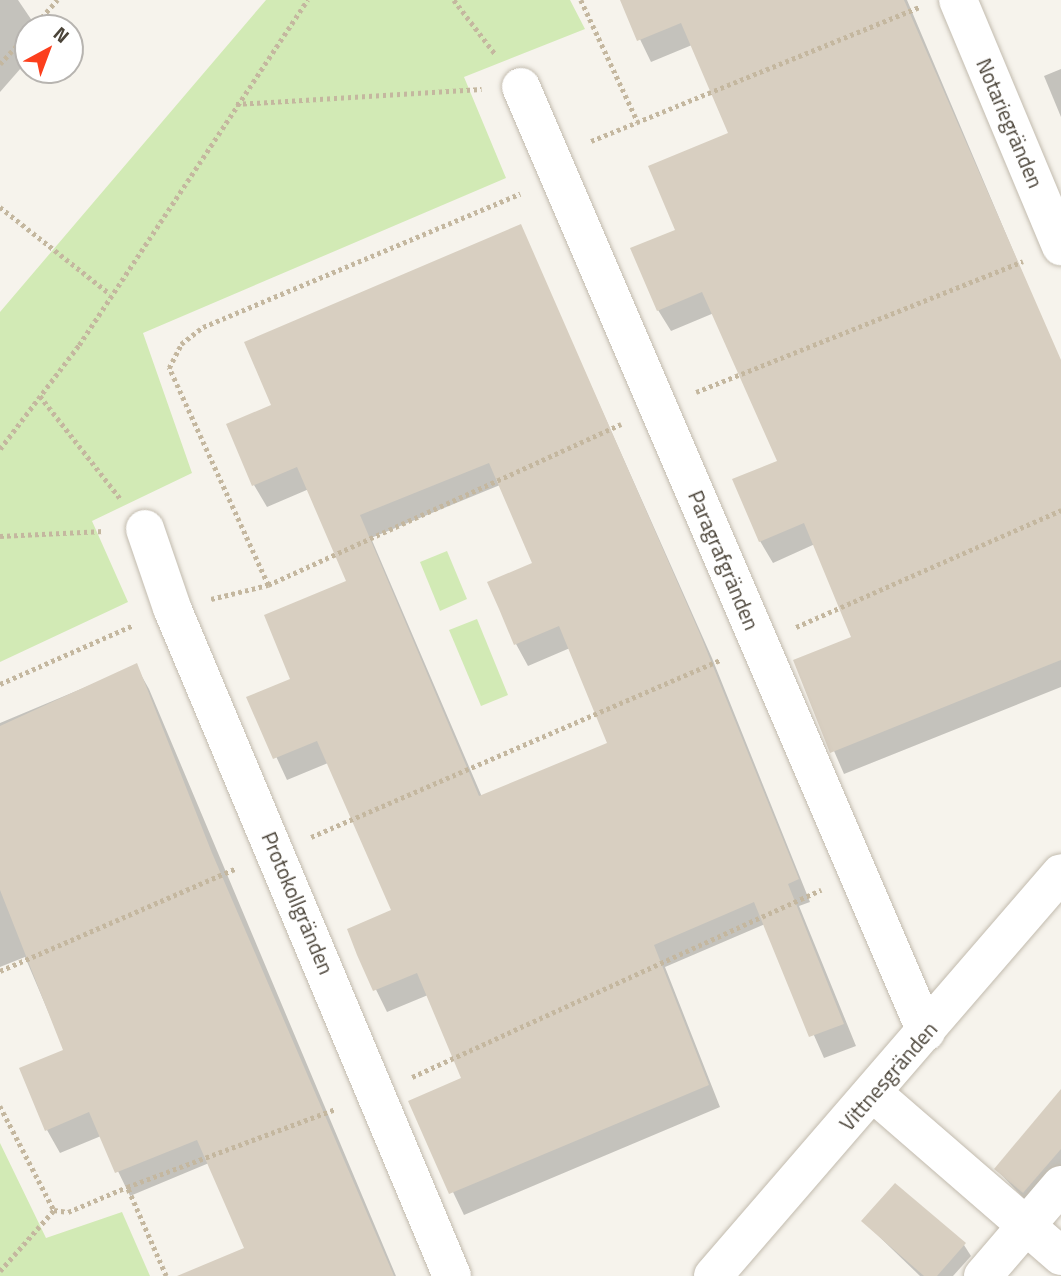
<!DOCTYPE html>
<html>
<head>
<meta charset="utf-8">
<style>
  body { margin:0 }
  #map { position:relative; width:1061px; height:1276px; overflow:hidden; background:#f6f3ec; font-family:"Titillium Web",sans-serif }
  div>[style] { position:absolute }
  .green>* { inset:0; background:#d2eab5 }
  .shadow>* { inset:0; background:#0003 }
  .building>* { inset:0; background:#d8cfc1 }
  .path>* { height:4.5px; margin-top:-2.25px; transform-origin:0; background:repeating-linear-gradient(90deg,#c4b79f 0 3.5px,transparent 0 7px) }
  .roads { filter:drop-shadow(0 0 2px #c2bbae) drop-shadow(0 0 2px #c2bbae) }
  .minor>* { height:38px; margin:-19px; padding:0 19px; transform-origin:19px; border-radius:19px; background:#fff }
  span { translate:-50% -50%; white-space:nowrap; text-align:center; line-height:1.15; -webkit-text-stroke:6px #fff; paint-order:stroke }
  .street-label { font-size:21px; color:#4b4439 }
  .north { position:absolute; left:14px; top:14px; width:70px; height:70px; box-sizing:border-box; background:#fff; border:2px solid #b7b4b0; border-radius:50%; rotate:41deg; font-size:19px; font-weight:700; line-height:28px; text-align:center; color:#4b4439 }
  .north::after { content:''; display:block; margin:auto; width:24px; height:32px; background:#fc3f1d; clip-path:polygon(50% 0,100% 100%,50% 72%,0 100%) }
</style>
</head>
<body>
<div id="map">
  <div class="green">
    <i style="clip-path:polygon(266px 0,570px 0,585px 29px,464px 77px,506px 178px,143px 333px,192px 473px,92px 521px,128px 602px,0 662px,0 312px)"></i>
    <i style="clip-path:polygon(447px 551px,467px 599px,440px 611px,420px 562px)"></i>
    <i style="clip-path:polygon(477px 619px,508px 695px,481px 706px,449px 630px)"></i>
    <i style="clip-path:polygon(0 1143px,46px 1238px,122px 1212px,150px 1276px,0 1276px)"></i>
  </div>
  <div class="shadow">
    <i style="clip-path:polygon(0 0,18px 0,37px 28px,28px 28px,28px 60px,0 92px)"></i>
    <i style="clip-path:polygon(621px 0,907px 0,1061px 364px,1061px 687px,844px 774px,795px 661px,854px 638px,815px 544px,773px 563px,760px 541px,779px 461px,714px 313px,671px 331px,658px 310px,677px 230px,730px 134px,692px 45px,651px 62px)"></i>
    <i style="clip-path:polygon(1061px 69px,1061px 117px,1044px 76px)"></i>
    <i style="clip-path:polygon(evenodd,520px 226px,712px 658px,810px 902px,799px 906px,856px 1046px,824px 1058px,765px 924px,665px 967px,720px 1107px,464px 1215px,410px 1102px,463px 1079px,428px 995px,387px 1012px,359px 955px,393px 911px,328px 763px,287px 780px,249px 698px,293px 679px,348px 582px,309px 489px,267px 507px,254px 485px,273px 406px,520px 226px,500px 485px,534px 564px,516px 644px,528px 666px,570px 648px,609px 744px,482px 797px,371px 538px,500px 485px)"></i>
    <i style="clip-path:polygon(136px 666px,149px 689px,396px 1276px,205px 1276px,246px 1248px,209px 1163px,130px 1196px,101px 1136px,60px 1153px,47px 1130px,65px 1051px,25px 957px,0 967px,0 723px)"></i>
    <i style="clip-path:polygon(1061px 1093px,1061px 1178px,1032px 1207px,996px 1169px)"></i>
    <i style="clip-path:polygon(863px 1221px,964px 1245px,971px 1256px,953px 1276px,920px 1276px)"></i>
  </div>
  <div class="building">
    <i style="clip-path:polygon(620px 0,904px 0,1061px 360px,1061px 660px,830px 753px,793px 660px,851px 637px,804px 523px,759px 542px,732px 479px,777px 461px,702px 292px,657px 311px,630px 248px,675px 230px,648px 166px,728px 133px,681px 23px,637px 41px)"></i>
    <i style="clip-path:polygon(evenodd,521px 224px,700px 634px,799px 879px,788px 884px,844px 1024px,809px 1037px,754px 902px,654px 945px,709px 1085px,449px 1194px,408px 1101px,461px 1078px,417px 973px,373px 991px,357px 955px,347px 929px,391px 910px,317px 741px,273px 759px,246px 697px,290px 679px,264px 615px,346px 581px,297px 467px,252px 486px,226px 424px,271px 405px,244px 342px,521px 224px,489px 463px,532px 563px,487px 582px,499px 609px,514px 645px,559px 626px,607px 743px,479px 796px,360px 515px,489px 463px)"></i>
    <i style="clip-path:polygon(137px 663px,212px 853px,394px 1276px,177px 1276px,244px 1248px,197px 1140px,115px 1173px,89px 1112px,45px 1131px,19px 1068px,63px 1050px,0 890px,0 726px)"></i>
    <i style="clip-path:polygon(1061px 1089px,1061px 1149px,1023px 1193px,994px 1169px)"></i>
    <i style="clip-path:polygon(895px 1183px,966px 1243px,937px 1276px,924px 1276px,861px 1221px)"></i>
  </div>
  <div class="path">
    <i style="left:454px;top:0;width:69px;rotate:52.6deg"></i>
    <i style="left:581px;top:0;width:135px;rotate:65deg"></i>
    <i style="left:32px;top:28px;width:38px;rotate:-48deg"></i>
    <i style="left:0;top:64px;width:42px;rotate:-47.9deg"></i>
    <i style="left:236px;top:104px;width:246px;rotate:-3.5deg"></i>
    <i style="left:591px;top:141px;width:355px;rotate:-22.2deg"></i>
    <i style="left:0;top:207px;width:140px;rotate:38.3deg"></i>
    <i style="left:696px;top:392px;width:352px;rotate:-21.8deg"></i>
    <i style="left:40px;top:396px;width:130px;rotate:51.9deg"></i>
    <i style="left:0;top:449px;width:131px;rotate:-52.8deg"></i>
    <i style="left:79px;top:345px;width:414px;rotate:-56.5deg"></i>
    <i style="left:0;top:536px;width:104px;rotate:-2.8deg"></i>
    <i style="left:268px;top:585px;width:239px;rotate:-114.5deg"></i>
    <i style="left:169px;top:368px;width:27px;rotate:-63deg"></i>
    <i style="left:181px;top:344px;width:28px;rotate:-38deg"></i>
    <i style="left:203px;top:327px;width:344px;rotate:-22.8deg"></i>
    <i style="left:211px;top:599px;width:59px;rotate:-13.8deg"></i>
    <i style="left:268px;top:585px;width:388px;rotate:-24.5deg"></i>
    <i style="left:796px;top:627px;width:290px;rotate:-23.8deg"></i>
    <i style="left:0;top:684px;width:146px;rotate:-23.8deg"></i>
    <i style="left:311px;top:837px;width:447px;rotate:-23.4deg"></i>
    <i style="left:0;top:971px;width:256px;rotate:-23.5deg"></i>
    <i style="left:412px;top:1077px;width:450px;rotate:-24.6deg"></i>
    <i style="left:0;top:1106px;width:117px;rotate:62.6deg"></i>
    <i style="left:54px;top:1210px;width:14px;rotate:8deg"></i>
    <i style="left:68px;top:1212px;width:64px;rotate:-23deg"></i>
    <i style="left:0;top:1271px;width:81px;rotate:-48.5deg"></i>
    <i style="left:166px;top:1276px;width:97px;rotate:-113.7deg"></i>
    <i style="left:127px;top:1187px;width:223px;rotate:-20.5deg"></i>
  </div>
  <div class="roads">
    <div class="minor">
      <i style="left:958px;top:0;width:267px;rotate:67.3deg"></i>
      <i style="left:521px;top:87px;width:1028px;rotate:66.8deg"></i>
      <i style="left:145px;top:529px;width:83px;rotate:71.1deg"></i>
      <i style="left:172px;top:608px;width:724px;rotate:67.26deg"></i>
      <i style="left:873px;top:1093px;width:249px;rotate:40.9deg"></i>
      <i style="left:713px;top:1276px;width:532px;rotate:-49.19deg"></i>
      <i style="left:983px;top:1276px;width:120px;rotate:-49.4deg"></i>
    </div>
  </div>
  <div class="street-label">
    <span style="left:1010px;top:123px;rotate:67deg">Notariegränden</span>
    <span style="left:724px;top:560px;rotate:67deg">Paragrafgränden</span>
    <span style="left:298px;top:903px;rotate:67deg">Protokollgränden</span>
    <span style="left:888px;top:1076px;rotate:-49deg">Vittnesgränden</span>
  </div>
  <div class="north">N</div>
</div>
</body>
</html>
